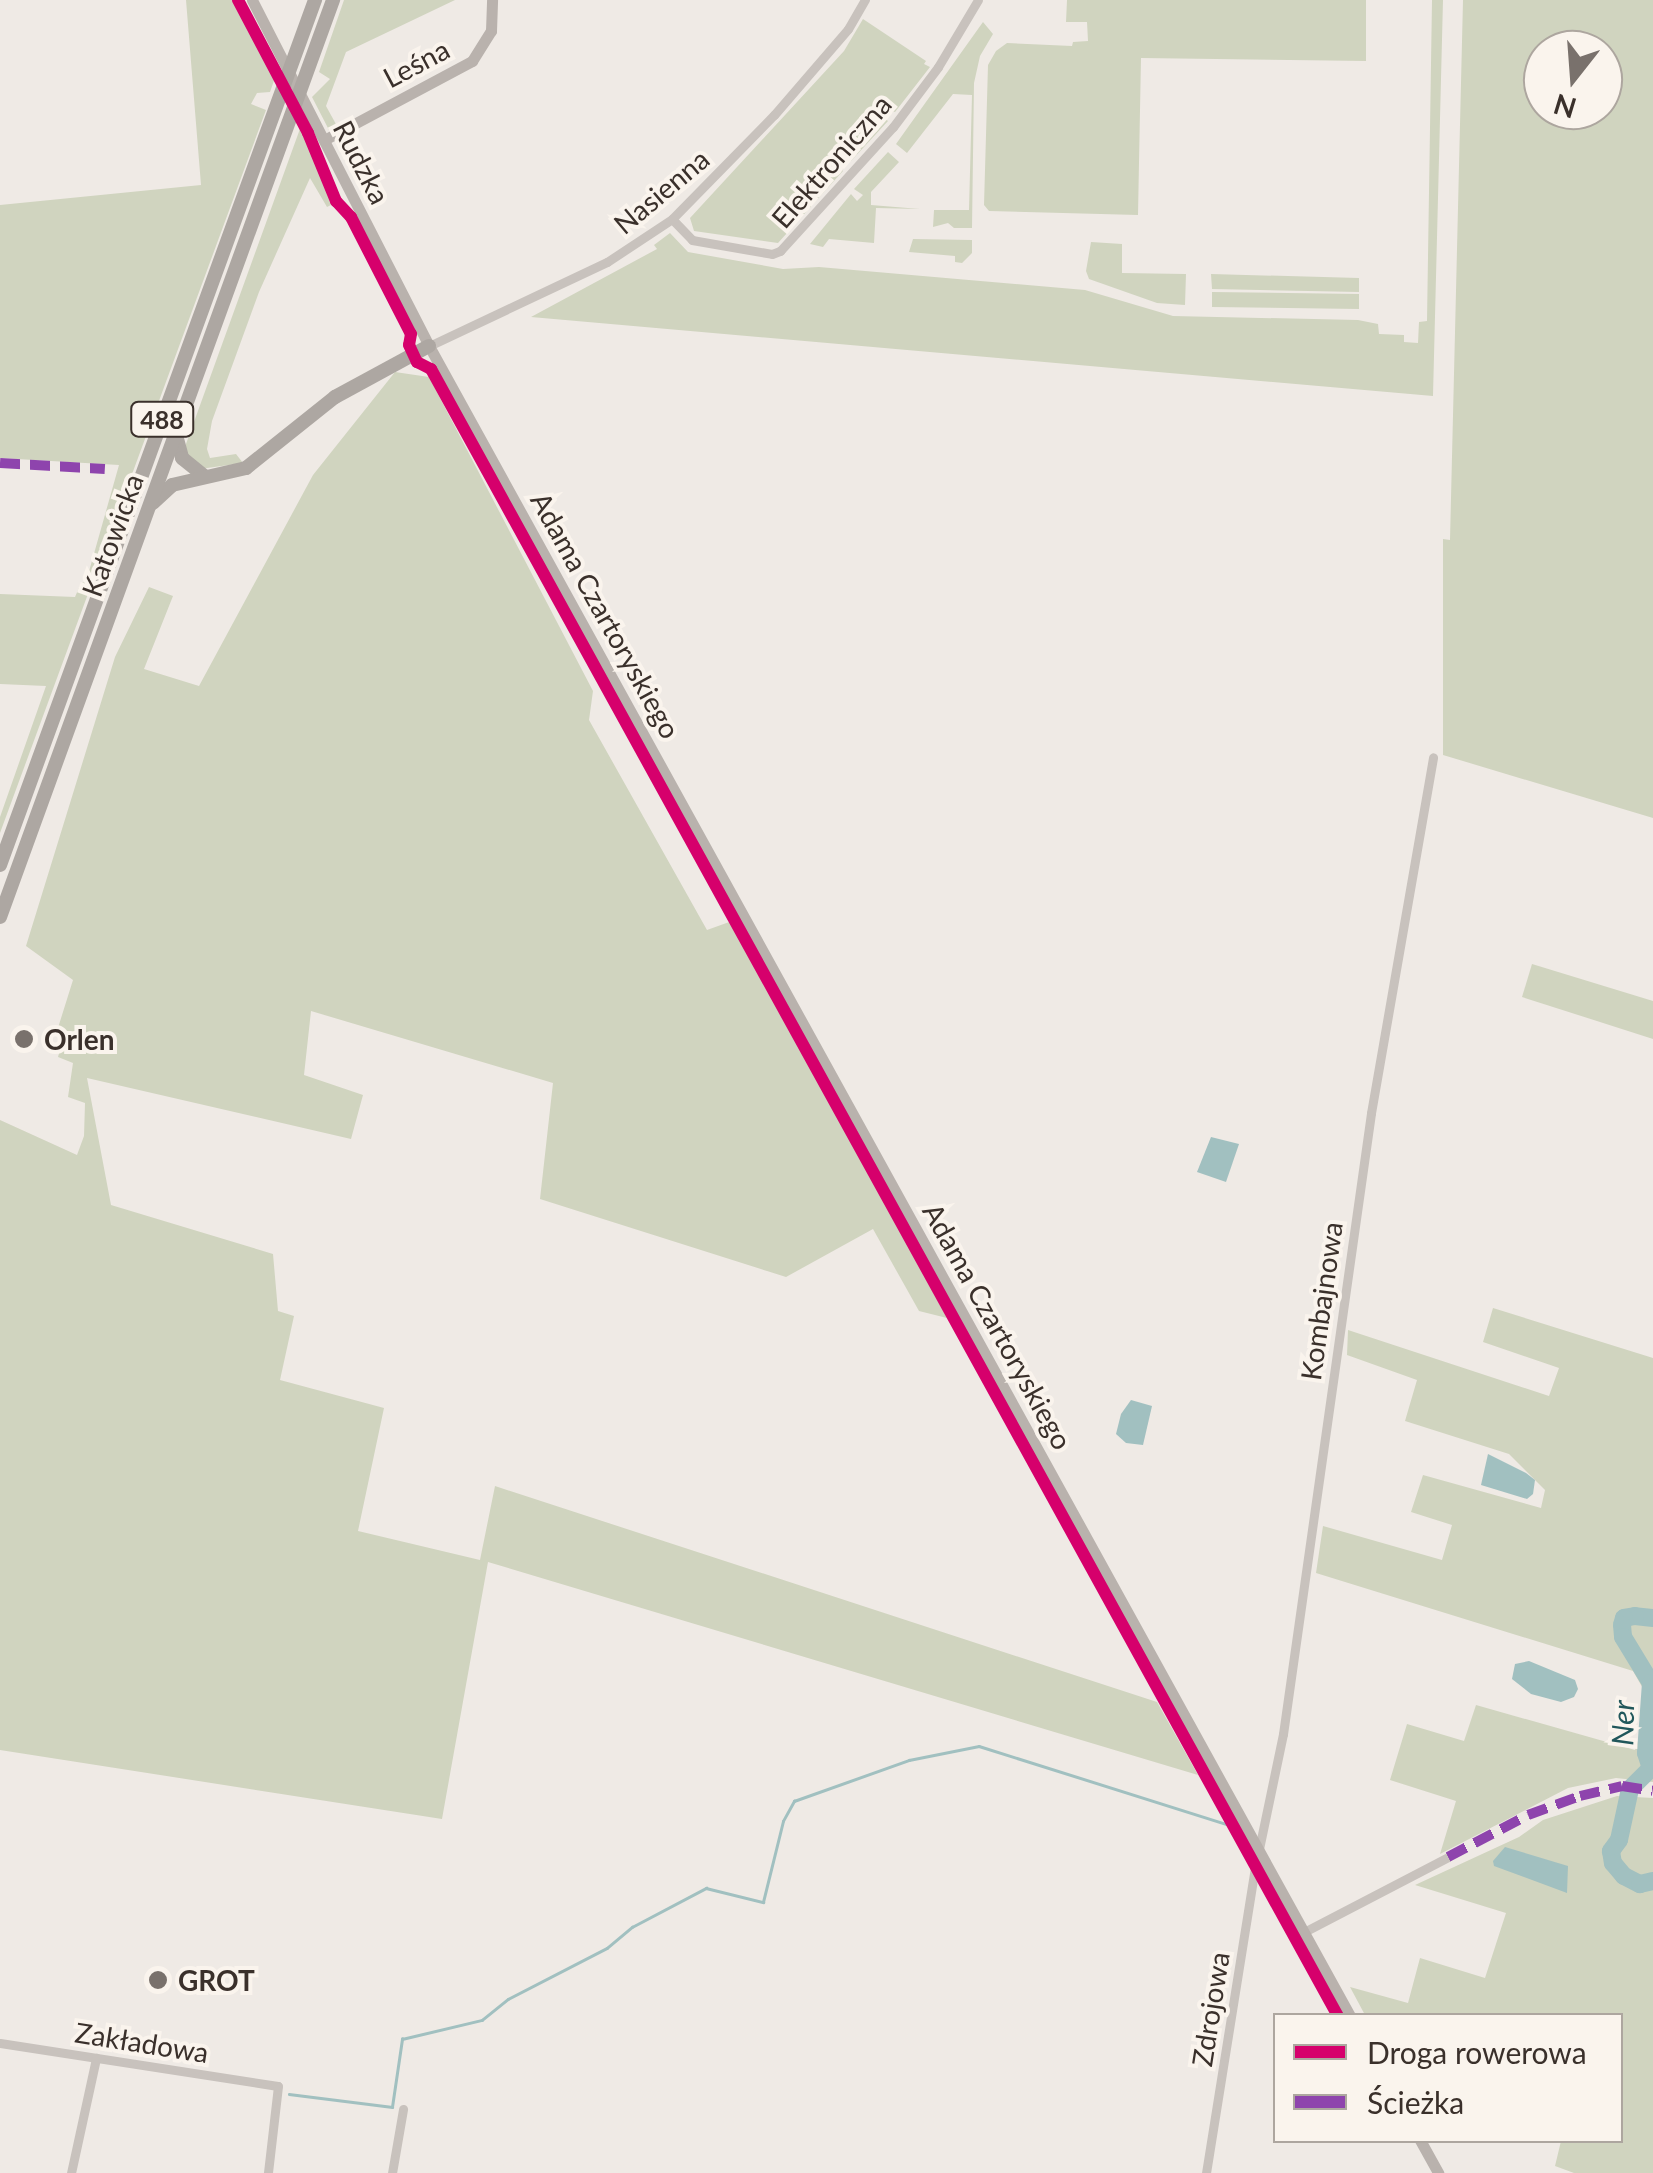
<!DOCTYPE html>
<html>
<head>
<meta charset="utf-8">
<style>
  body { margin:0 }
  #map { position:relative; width:1653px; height:2173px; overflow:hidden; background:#efeae5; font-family:Lato,sans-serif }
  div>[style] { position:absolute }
  .green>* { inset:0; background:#d0d4bf }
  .water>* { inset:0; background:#a1c0c0 }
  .stream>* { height:2.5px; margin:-1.25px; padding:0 1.25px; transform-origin:1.25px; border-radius:1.25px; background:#a1c0c0 }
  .river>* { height:18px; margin:-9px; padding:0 9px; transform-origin:9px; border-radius:9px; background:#a1c0c0 }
  .street>* { height:9px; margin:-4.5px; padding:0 4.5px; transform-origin:4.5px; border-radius:4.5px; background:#c8c2bd }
  .secondary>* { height:11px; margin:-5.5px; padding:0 5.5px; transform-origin:5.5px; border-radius:5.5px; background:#b9b2ad }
  .primary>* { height:14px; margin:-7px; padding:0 7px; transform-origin:7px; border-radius:7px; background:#ada7a2 }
  .quiet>* { height:10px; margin-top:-5px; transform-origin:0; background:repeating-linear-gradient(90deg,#8e44ad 0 20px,transparent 0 30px) }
  .cycleway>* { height:12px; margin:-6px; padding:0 6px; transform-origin:6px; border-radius:6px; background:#d6006c }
  .dots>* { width:28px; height:28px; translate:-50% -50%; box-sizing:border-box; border:5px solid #faf4ed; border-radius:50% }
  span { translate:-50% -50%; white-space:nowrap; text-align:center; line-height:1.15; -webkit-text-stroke:8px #faf4ed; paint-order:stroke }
  .shield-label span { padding:2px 8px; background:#faf4ed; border:2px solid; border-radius:8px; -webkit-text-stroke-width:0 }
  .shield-label { font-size:25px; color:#3a302b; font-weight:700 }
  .street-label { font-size:28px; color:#3a302b }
  .poi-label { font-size:28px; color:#3a302b; font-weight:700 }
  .left { translate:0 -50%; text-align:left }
  .water-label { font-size:30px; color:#21575b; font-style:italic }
  .legend { position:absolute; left:1273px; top:2013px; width:350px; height:130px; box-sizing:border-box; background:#faf4ed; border:2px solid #ada69f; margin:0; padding:12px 18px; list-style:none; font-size:30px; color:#3a302b }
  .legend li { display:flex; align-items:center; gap:20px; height:50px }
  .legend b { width:50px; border:2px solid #ada69f }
  .north { position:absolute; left:1523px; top:30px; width:100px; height:100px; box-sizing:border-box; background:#faf4ed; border:2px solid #ada69f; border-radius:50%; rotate:197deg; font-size:28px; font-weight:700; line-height:40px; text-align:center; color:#3a302b }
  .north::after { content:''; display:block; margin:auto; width:35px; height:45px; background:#79716c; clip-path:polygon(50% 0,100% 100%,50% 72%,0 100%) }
</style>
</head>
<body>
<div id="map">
  <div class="green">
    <i style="clip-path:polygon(186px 0,237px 0,276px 75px,270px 92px,257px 93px,251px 104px,266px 110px,0 833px,0 817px,46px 686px,0 684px,0 594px,75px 597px,81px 583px,86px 582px,119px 465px,0 458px,0 205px,201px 185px)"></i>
    <i style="clip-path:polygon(344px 0,455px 0,346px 52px,326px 106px,337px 126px,329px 130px,312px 97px,330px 79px,319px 72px)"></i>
    <i style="clip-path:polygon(1067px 0,1366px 0,1366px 61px,1141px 58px,1138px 215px,989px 211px,984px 205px,988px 65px,996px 51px,1007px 43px,1072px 46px,1073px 42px,1088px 41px,1087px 22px,1066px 22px)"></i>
    <i style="clip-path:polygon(1432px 0,1443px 0,1433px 396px,531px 317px,657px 249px,654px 245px,670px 233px,688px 252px,783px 269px,819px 267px,1085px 290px,1173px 316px,1358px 320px,1378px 324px,1379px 334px,1404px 335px,1404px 342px,1418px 343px,1419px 322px,1427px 321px)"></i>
    <i style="clip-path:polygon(evenodd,1463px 0,1653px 0,1653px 818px,1443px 755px,1443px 539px,1450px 540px,1463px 0,1543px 50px,1603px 50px,1603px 110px,1543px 110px,1543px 50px)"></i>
    <i style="clip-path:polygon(863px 19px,926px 61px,924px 64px,930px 67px,895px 112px,890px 110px,884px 118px,888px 121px,851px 161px,847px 160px,840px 168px,843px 171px,778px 243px,694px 231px,690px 218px,844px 51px)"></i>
    <i style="clip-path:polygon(983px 22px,993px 34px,980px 56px,974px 83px,972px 228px,954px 228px,948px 223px,933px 227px,934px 210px,969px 210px,972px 95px,953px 94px,907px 153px,896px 144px)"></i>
    <i style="clip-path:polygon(301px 126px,335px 203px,327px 207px,310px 178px,259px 292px,212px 421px,207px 449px,210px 458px,236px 454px,243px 463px,200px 469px,186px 452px,186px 444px)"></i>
    <i style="clip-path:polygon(888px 152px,899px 162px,871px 192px,871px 205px,920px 209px,876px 208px,874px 243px,829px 239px,823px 247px,810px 244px,851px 194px,857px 201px,863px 195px,854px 189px)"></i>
    <i style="clip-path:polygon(913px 239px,972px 240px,972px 253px,962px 263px,955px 262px,955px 256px,909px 252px)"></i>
    <i style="clip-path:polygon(1091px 242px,1122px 244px,1122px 273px,1186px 274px,1185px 305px,1157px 303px,1089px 279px,1086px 271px)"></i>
    <i style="clip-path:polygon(1211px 274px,1359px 278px,1359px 292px,1212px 289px)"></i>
    <i style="clip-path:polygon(1212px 292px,1359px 294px,1359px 309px,1212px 307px)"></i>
    <i style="clip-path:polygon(395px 372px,429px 377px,593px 691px,589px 720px,707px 930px,732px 921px,947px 1318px,919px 1311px,873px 1229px,786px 1277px,540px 1199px,553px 1083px,311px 1011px,304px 1075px,363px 1095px,351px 1139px,87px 1078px,111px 1205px,273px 1254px,278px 1311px,294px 1316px,280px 1380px,384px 1408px,358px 1531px,480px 1560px,495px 1486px,1157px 1702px,1198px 1775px,488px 1562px,442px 1819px,0 1750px,0 1120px,77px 1155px,84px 1136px,85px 1103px,68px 1097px,73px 1063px,58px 1057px,64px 1036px,57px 1031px,73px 980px,26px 946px,115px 657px,149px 587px,173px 596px,144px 669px,199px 686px,313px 475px)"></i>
    <i style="clip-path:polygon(1532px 964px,1653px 1001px,1653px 1039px,1522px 997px)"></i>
    <i style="clip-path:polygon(1493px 1308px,1653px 1358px,1653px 1782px,1616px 1778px,1568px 1788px,1440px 1854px,1456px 1801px,1390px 1780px,1407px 1724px,1464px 1741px,1476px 1705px,1635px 1750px,1644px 1722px,1645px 1692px,1633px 1671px,1316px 1573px,1323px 1526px,1442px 1560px,1452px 1525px,1411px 1512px,1423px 1475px,1541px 1508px,1545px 1490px,1509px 1454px,1405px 1421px,1417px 1380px,1347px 1355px,1348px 1330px,1549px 1396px,1559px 1368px,1483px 1342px)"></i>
    <i style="clip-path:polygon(1617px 1796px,1653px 1798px,1653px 2173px,1574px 2173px,1555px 2166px,1561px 2141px,1620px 2140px,1620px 2016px,1365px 2015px,1350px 1987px,1408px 2003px,1420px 1958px,1485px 1978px,1506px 1913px,1415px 1885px,1519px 1837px,1543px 1820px)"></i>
  </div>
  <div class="water">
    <i style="clip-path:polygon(1211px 1137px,1239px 1144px,1226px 1182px,1197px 1172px)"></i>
    <i style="clip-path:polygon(1131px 1400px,1152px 1406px,1143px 1445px,1126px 1443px,1116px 1434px,1121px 1414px)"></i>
    <i style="clip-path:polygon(1488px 1454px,1526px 1473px,1535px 1480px,1533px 1494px,1527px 1499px,1481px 1485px)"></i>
    <i style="clip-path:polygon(1529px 1661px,1575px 1680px,1578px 1689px,1574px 1697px,1561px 1702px,1531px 1694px,1512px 1679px,1515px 1664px)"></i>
    <i style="clip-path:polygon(1505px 1847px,1568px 1866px,1567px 1893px,1494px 1866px,1493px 1861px)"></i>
  </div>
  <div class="stream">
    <i style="left:289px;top:2094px;width:104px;rotate:7.2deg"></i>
    <i style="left:392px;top:2107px;width:69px;rotate:-81.6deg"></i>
    <i style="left:402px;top:2039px;width:82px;rotate:-13.4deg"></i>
    <i style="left:482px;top:2020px;width:33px;rotate:-39deg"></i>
    <i style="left:508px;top:1999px;width:111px;rotate:-27.3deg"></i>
    <i style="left:607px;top:1948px;width:33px;rotate:-40deg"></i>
    <i style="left:632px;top:1927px;width:84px;rotate:-27.8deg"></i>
    <i style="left:706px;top:1888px;width:59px;rotate:13.8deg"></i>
    <i style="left:763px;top:1902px;width:83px;rotate:-76.1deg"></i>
    <i style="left:783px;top:1821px;width:23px;rotate:-61deg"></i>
    <i style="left:794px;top:1801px;width:122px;rotate:-19.6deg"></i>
    <i style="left:909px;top:1760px;width:71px;rotate:-11.3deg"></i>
    <i style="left:979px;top:1746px;width:260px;rotate:17.5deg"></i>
  </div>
  <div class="river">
    <i style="left:1653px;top:1618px;width:18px;rotate:-174deg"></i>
    <i style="left:1635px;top:1616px;width:11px;rotate:170deg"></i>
    <i style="left:1624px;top:1618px;width:7px;rotate:106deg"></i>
    <i style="left:1622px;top:1625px;width:12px;rotate:85deg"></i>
    <i style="left:1623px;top:1637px;width:54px;rotate:58.7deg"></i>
    <i style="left:1651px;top:1683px;width:70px;rotate:94.1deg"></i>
    <i style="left:1646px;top:1753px;width:16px;rotate:72deg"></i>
    <i style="left:1651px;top:1768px;width:30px;rotate:135deg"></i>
    <i style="left:1630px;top:1789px;width:52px;rotate:102.2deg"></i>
    <i style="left:1619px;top:1840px;width:14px;rotate:126deg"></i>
    <i style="left:1611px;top:1851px;width:12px;rotate:81deg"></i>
    <i style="left:1613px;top:1863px;width:17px;rotate:50deg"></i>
    <i style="left:1624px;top:1876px;width:18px;rotate:27deg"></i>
    <i style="left:1640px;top:1884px;width:13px;rotate:-13deg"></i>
  </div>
  <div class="street">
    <i style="left:672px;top:219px;width:29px;rotate:46deg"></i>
    <i style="left:692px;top:240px;width:81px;rotate:9.9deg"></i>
    <i style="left:772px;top:254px;width:9px;rotate:-21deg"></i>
    <i style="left:780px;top:251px;width:168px;rotate:-47.7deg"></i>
    <i style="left:893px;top:127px;width:75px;rotate:-53.1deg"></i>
    <i style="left:938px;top:67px;width:78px;rotate:-59.2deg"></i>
    <i style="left:429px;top:346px;width:197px;rotate:-25.3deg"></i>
    <i style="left:607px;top:262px;width:78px;rotate:-33.5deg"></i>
    <i style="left:672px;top:219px;width:146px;rotate:-45.6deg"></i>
    <i style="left:774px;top:115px;width:113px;rotate:-49.3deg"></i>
    <i style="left:848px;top:29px;width:34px;rotate:-60deg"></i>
    <i style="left:1304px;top:1932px;width:162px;rotate:-27.5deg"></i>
    <i style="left:0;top:2043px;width:281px;rotate:8.8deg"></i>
    <i style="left:278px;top:2086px;width:88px;rotate:96.6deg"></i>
    <i style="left:71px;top:2173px;width:118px;rotate:-77.7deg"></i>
    <i style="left:392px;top:2173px;width:65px;rotate:-80.2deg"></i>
    <i style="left:1206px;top:2173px;width:309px;rotate:-80.9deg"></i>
    <i style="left:1255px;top:1868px;width:137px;rotate:-78.2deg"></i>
    <i style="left:1283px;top:1734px;width:627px;rotate:-81.93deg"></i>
    <i style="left:1371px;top:1113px;width:361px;rotate:-80.1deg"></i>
  </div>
  <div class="secondary">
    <i style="left:252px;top:0;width:389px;rotate:62.9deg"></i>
    <i style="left:429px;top:346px;width:1907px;rotate:61.12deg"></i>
    <i style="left:324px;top:140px;width:168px;rotate:-28.1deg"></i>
    <i style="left:472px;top:61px;width:36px;rotate:-58deg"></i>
    <i style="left:491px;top:31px;width:31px;rotate:-88deg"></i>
    <i style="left:1420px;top:2140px;width:38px;rotate:61deg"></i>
  </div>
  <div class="primary">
    <i style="left:176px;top:435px;width:24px;rotate:75deg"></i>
    <i style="left:182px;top:458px;width:28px;rotate:39deg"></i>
    <i style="left:153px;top:503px;width:26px;rotate:-43deg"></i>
    <i style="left:172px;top:485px;width:76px;rotate:-12.9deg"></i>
    <i style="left:246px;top:468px;width:114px;rotate:-38.6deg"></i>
    <i style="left:335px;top:397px;width:107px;rotate:-28.5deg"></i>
    <i style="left:0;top:865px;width:921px;rotate:-69.99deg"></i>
    <i style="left:0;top:917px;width:976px;rotate:-70.04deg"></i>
  </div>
  <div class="quiet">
    <i style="left:0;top:463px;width:105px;rotate:3.3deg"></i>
    <i style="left:1448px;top:1857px;width:90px;rotate:-27.7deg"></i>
    <i style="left:1528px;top:1815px;width:55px;rotate:-20.1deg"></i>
    <i style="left:1580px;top:1796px;width:43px;rotate:-13.4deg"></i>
    <i style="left:1622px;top:1786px;width:31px;rotate:9deg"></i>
  </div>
  <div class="cycleway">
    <i style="left:238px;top:0;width:150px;rotate:62.2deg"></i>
    <i style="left:308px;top:133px;width:74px;rotate:67.6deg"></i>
    <i style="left:336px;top:201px;width:22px;rotate:47deg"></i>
    <i style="left:351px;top:217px;width:131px;rotate:62.9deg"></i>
    <i style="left:411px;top:334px;width:11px;rotate:100deg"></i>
    <i style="left:409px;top:345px;width:19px;rotate:65deg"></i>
    <i style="left:417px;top:362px;width:16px;rotate:27deg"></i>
    <i style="left:431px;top:369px;width:1880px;rotate:61.16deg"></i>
  </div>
  <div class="dots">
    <i style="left:24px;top:1039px;background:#79716c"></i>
    <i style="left:158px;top:1980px;background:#79716c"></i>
  </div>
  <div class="shield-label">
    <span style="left:162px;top:419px">488</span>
  </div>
  <div class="street-label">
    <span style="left:416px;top:63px;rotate:-28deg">Leśna</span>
    <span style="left:831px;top:161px;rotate:-49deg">Elektroniczna</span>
    <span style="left:362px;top:162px;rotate:63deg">Rudzka</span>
    <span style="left:661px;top:191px;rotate:-40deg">Nasienna</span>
    <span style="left:112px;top:535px;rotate:-70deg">Katowicka</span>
    <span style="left:606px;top:615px;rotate:61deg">Adama Czartoryskiego</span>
    <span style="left:1321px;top:1301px;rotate:-82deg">Kombajnowa</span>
    <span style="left:998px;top:1326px;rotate:61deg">Adama Czartoryskiego</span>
    <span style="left:1210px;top:2009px;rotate:-81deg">Zdrojowa</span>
    <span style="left:142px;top:2042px;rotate:9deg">Zakładowa</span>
  </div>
  <div class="poi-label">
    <span class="left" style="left:44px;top:1039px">Orlen</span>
    <span class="left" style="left:178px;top:1980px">GROT</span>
  </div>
  <div class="water-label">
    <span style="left:1622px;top:1723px;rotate:-89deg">Ner</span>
  </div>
  <ul class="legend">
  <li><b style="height:12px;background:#d6006c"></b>Droga rowerowa</li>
  <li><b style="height:12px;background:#8e44ad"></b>Ścieżka</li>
  </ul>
  <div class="north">N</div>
</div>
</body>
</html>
